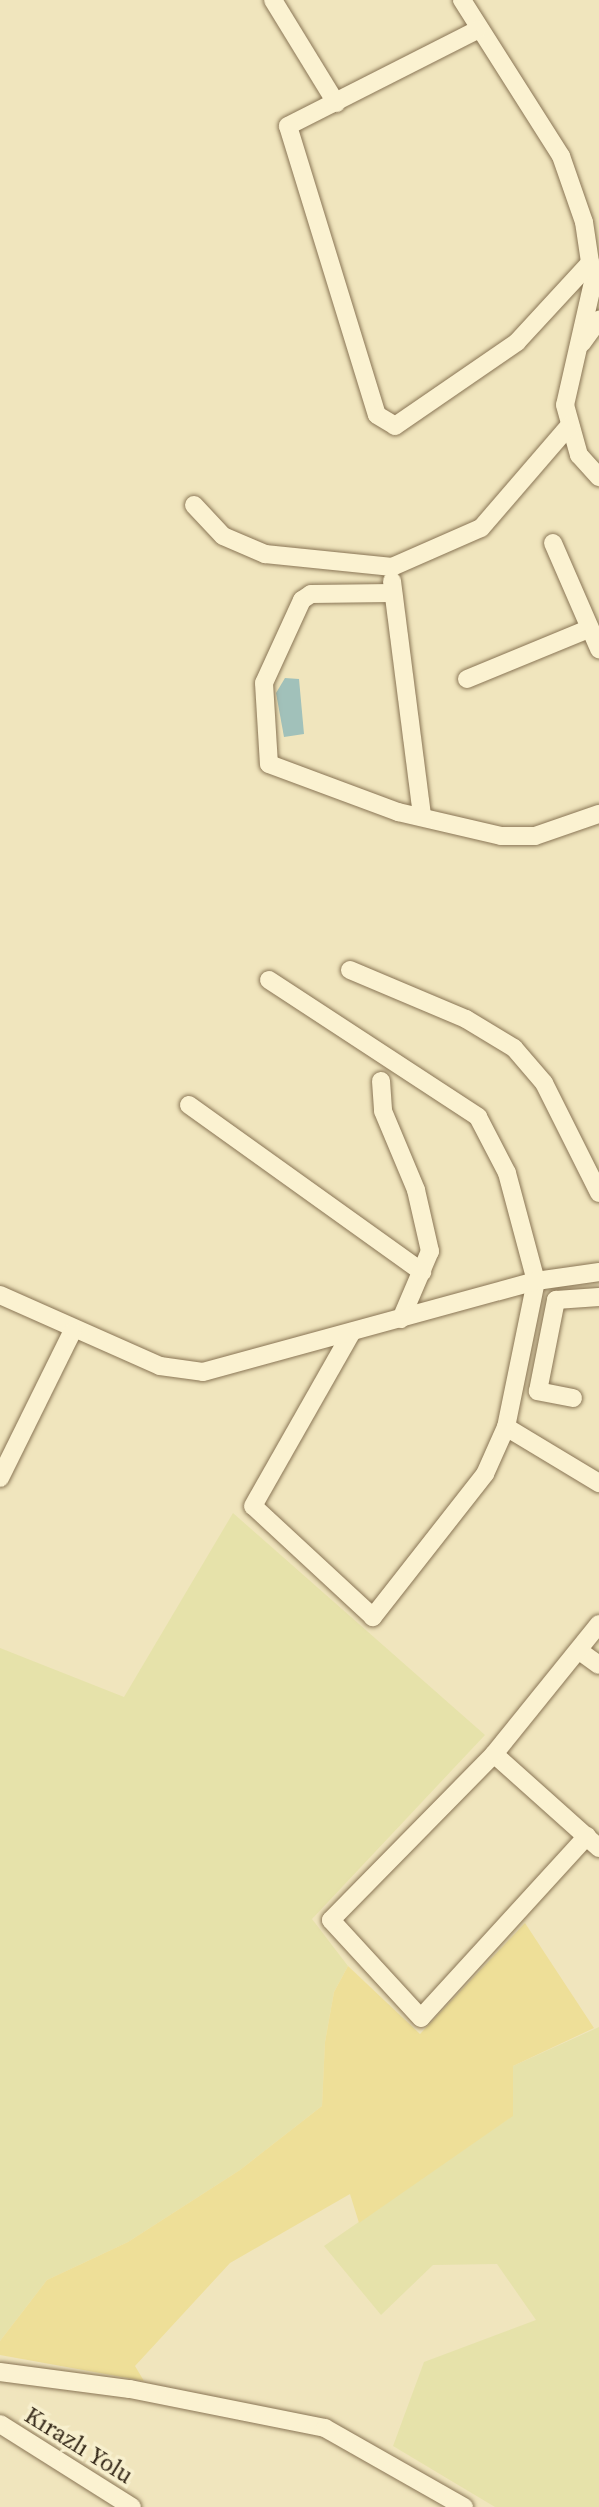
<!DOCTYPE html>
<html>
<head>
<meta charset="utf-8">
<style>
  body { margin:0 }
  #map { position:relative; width:599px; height:2507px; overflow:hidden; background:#f0e5bd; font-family:"Source Serif 4",serif }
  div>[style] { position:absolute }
  .farmland>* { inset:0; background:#e6e2aa }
  .sand>* { inset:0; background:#eedf98 }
  .water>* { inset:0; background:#a1c1ba }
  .roads { filter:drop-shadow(0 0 2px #897555) drop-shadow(0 0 2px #897555) }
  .minor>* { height:18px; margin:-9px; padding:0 9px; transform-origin:9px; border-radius:9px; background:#fbf2d1 }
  span { translate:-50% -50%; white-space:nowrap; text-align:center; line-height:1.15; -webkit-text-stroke:7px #f7efcd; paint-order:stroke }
  .street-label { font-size:24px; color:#372b1b }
</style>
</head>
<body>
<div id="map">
  <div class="farmland">
    <i style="clip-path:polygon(233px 1513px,485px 1735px,312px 1919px,348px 1966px,334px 1992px,325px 2042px,322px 2106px,240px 2170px,128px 2242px,47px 2280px,0 2341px,0 1648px,124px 1697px)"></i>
    <i style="clip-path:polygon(599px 2027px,599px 2507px,495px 2507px,393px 2446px,424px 2362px,536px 2320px,497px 2264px,433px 2265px,381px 2315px,324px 2246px,512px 2116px,513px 2066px)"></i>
  </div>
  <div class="sand">
    <i style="clip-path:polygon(525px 1923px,594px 2028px,513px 2066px,513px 2116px,359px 2223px,350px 2194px,230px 2263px,135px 2366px,144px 2381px,0 2355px,0 2341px,47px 2280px,128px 2242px,240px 2170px,322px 2106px,325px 2042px,334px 1992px,348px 1966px,420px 2034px)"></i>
  </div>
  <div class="water">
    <i style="clip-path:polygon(285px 678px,299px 679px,304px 734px,284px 737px,276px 693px)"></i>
  </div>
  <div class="roads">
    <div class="minor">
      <i style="left:273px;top:0;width:121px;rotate:58.5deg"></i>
      <i style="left:462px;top:0;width:185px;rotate:57.6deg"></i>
      <i style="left:561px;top:156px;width:70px;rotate:70.8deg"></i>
      <i style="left:584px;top:222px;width:61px;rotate:81.5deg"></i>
      <i style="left:593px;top:282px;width:126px;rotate:102.8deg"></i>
      <i style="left:565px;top:405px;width:52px;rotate:74.4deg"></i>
      <i style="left:579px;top:455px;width:30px;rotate:48deg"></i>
      <i style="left:477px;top:30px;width:212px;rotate:153.1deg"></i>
      <i style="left:288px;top:126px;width:302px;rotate:72.9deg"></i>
      <i style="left:377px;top:415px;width:21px;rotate:31deg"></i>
      <i style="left:395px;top:426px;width:148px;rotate:-34.5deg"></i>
      <i style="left:517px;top:342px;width:108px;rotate:-47.3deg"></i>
      <i style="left:582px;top:343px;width:29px;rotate:-54deg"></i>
      <i style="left:194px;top:505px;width:42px;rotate:46.9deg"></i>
      <i style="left:223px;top:536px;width:46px;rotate:23.2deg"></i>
      <i style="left:265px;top:554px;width:128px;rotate:5.8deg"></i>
      <i style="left:392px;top:567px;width:97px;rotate:-23.7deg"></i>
      <i style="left:481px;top:528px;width:136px;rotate:-49.2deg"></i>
      <i style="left:553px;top:543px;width:116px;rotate:66.5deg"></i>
      <i style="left:392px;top:581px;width:235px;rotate:82.7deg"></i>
      <i style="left:392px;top:593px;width:81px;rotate:179.3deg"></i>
      <i style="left:311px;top:594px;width:11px;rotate:146deg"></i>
      <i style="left:302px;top:600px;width:91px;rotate:114.6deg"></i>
      <i style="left:264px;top:683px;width:81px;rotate:86.5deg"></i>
      <i style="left:269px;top:764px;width:138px;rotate:20.4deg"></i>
      <i style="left:398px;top:812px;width:106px;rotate:13.1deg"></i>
      <i style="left:501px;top:836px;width:34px"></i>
      <i style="left:535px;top:836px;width:68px;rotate:-19deg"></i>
      <i style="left:467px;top:679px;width:129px;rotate:-22.4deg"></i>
      <i style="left:350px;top:970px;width:126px;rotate:22.9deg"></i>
      <i style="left:466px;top:1019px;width:56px;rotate:31.1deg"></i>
      <i style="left:514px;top:1048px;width:46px;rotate:49.4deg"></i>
      <i style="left:544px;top:1083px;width:123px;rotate:63.4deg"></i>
      <i style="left:269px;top:980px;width:250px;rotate:33.2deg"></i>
      <i style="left:478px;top:1117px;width:63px;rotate:62.6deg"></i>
      <i style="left:507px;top:1173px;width:112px;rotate:75deg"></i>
      <i style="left:536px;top:1281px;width:149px;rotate:101.6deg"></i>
      <i style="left:506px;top:1427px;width:51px;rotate:114.1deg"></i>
      <i style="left:485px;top:1474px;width:182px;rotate:128.1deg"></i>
      <i style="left:373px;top:1617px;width:163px;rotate:-137.2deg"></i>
      <i style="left:253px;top:1506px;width:200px;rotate:-60.4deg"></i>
      <i style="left:381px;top:1081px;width:30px;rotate:86deg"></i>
      <i style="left:383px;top:1111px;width:86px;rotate:67.3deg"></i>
      <i style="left:416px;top:1190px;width:63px;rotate:77.1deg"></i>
      <i style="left:430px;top:1251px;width:74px;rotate:113.1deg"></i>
      <i style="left:189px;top:1105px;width:287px;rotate:35.6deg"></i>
      <i style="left:0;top:1295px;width:175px;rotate:23.9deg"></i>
      <i style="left:160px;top:1366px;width:43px;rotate:7.9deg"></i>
      <i style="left:203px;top:1372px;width:345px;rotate:-15.3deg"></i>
      <i style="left:536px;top:1281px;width:64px;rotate:-8.1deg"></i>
      <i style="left:573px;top:1398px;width:36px;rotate:-169deg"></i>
      <i style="left:538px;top:1391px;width:93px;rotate:-78.8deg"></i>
      <i style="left:556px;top:1300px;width:43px;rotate:-4deg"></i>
      <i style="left:506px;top:1427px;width:109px;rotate:31.1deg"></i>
      <i style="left:0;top:1478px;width:163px;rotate:-63.7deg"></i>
      <i style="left:581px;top:1652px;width:22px;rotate:36deg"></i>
      <i style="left:494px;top:1754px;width:141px;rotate:41.8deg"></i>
      <i style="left:587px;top:1836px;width:246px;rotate:132.4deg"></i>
      <i style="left:421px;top:2018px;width:133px;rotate:-132.6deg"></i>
      <i style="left:331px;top:1920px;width:233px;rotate:-45.5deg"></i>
      <i style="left:494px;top:1754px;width:167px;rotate:-51.1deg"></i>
      <i style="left:0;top:2372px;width:131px;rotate:7.5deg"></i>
      <i style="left:130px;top:2389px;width:199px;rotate:11.3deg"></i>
      <i style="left:325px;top:2428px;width:160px;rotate:29.6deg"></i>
      <i style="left:0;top:2424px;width:156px;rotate:32.2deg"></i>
    </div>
  </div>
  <div class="street-label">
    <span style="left:79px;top:2445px;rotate:32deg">Kırazlı Yolu</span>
  </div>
</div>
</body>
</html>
